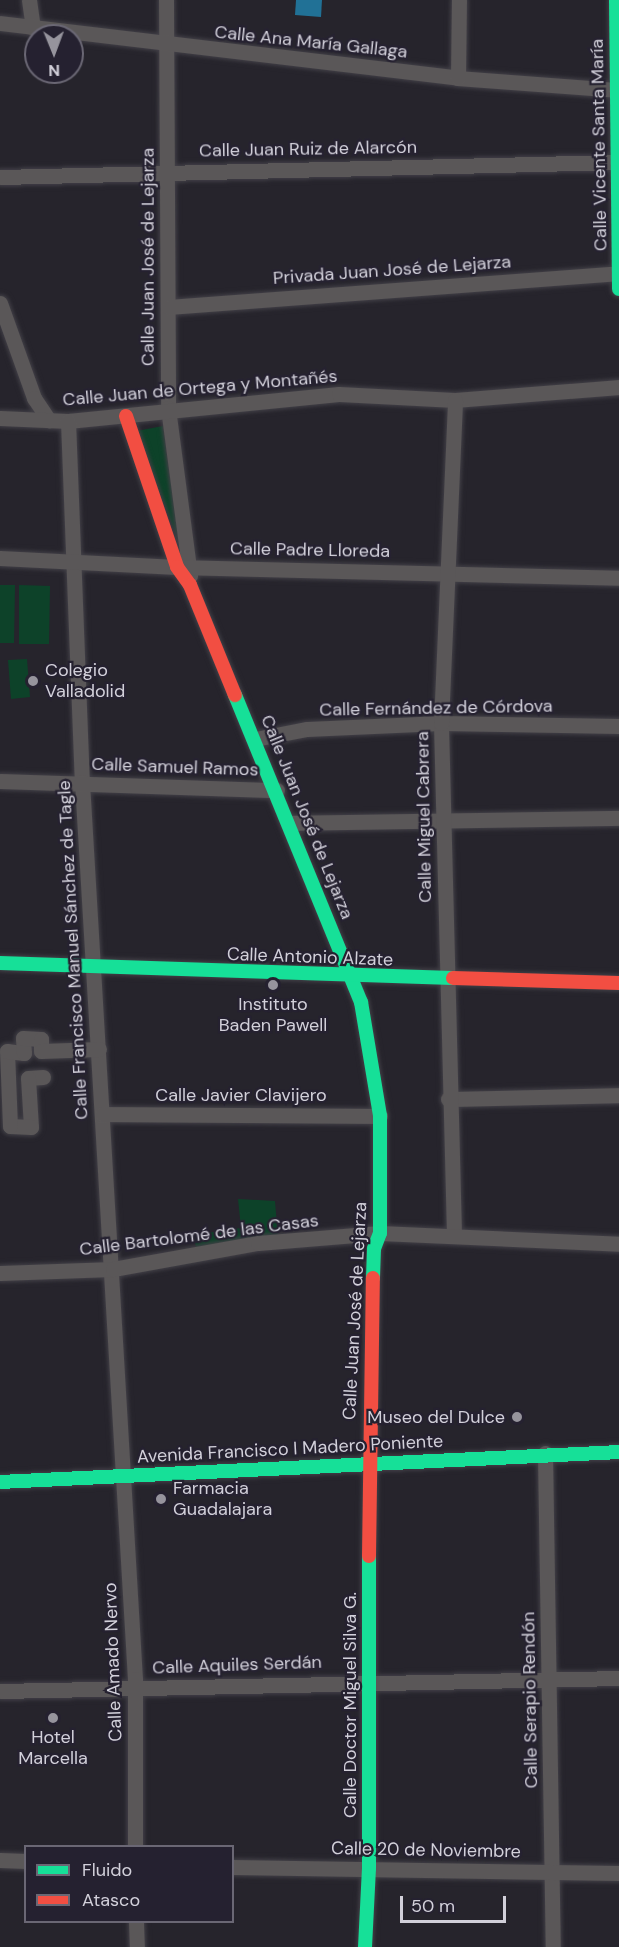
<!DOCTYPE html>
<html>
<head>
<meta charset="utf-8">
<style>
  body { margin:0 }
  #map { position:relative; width:619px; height:1947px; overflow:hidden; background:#26242c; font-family:"DM Sans",sans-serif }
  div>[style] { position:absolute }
  .green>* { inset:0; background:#0d4229 }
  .water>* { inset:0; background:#217196 }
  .roads { filter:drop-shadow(0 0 2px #424047) drop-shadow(0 0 2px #424047) }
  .street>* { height:15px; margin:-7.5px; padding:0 7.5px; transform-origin:7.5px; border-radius:7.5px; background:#5a5758 }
  .fast>* { height:14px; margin:-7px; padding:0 7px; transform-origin:7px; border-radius:7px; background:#16e098 }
  .jam>* { height:14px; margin:-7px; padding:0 7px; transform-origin:7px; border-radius:7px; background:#f24e42 }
  .dots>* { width:16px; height:16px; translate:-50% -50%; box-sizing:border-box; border:3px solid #252130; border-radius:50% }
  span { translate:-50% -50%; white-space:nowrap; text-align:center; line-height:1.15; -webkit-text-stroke:4.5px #252130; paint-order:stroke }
  .street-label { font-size:18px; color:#d2d0da }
  .poi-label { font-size:18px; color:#d2d0da }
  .left { translate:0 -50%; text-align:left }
  .right { translate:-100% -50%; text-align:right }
  .legend { position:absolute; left:24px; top:1845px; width:210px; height:78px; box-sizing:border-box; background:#252130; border:2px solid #6a6774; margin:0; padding:8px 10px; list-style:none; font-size:18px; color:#d2d0da }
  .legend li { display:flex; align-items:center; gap:12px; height:30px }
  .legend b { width:30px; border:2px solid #6a6774 }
  .north { position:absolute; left:24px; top:24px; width:60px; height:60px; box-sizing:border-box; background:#252130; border:2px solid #6a6774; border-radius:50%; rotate:179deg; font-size:16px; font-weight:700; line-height:24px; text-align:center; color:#d2d0da }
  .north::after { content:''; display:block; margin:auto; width:21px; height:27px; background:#96949d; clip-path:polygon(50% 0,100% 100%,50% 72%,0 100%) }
  .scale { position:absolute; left:400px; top:1896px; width:106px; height:27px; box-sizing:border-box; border:3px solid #d2d0da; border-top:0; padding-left:8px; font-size:18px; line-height:21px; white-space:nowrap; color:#d2d0da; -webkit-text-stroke:4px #252130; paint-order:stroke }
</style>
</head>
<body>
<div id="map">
  <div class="green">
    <i style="clip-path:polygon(163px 426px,179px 543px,136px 431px)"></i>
    <i style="clip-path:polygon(0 585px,15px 585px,14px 643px,0 643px)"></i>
    <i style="clip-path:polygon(19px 585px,50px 586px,49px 644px,19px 644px)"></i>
    <i style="clip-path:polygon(27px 659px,30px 697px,11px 699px,8px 660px)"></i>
    <i style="clip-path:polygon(238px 1199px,275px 1201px,278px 1237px,196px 1247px,193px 1235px,241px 1228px)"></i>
  </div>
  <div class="water">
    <i style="clip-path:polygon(296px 0,322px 0,321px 17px,295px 15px)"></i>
  </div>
  <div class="roads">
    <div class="street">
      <i style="left:29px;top:0;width:28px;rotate:82deg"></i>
      <i style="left:166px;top:0;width:408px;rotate:89.7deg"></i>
      <i style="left:168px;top:408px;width:169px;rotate:82.5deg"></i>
      <i style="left:0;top:23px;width:461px;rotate:6.8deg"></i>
      <i style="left:458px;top:78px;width:161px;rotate:4.3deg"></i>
      <i style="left:458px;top:78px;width:78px;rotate:-89.3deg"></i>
      <i style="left:0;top:177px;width:617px;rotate:-1.39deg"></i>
      <i style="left:0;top:303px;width:101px;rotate:70.3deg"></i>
      <i style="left:34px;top:398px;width:27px;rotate:56deg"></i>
      <i style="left:169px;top:307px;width:451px;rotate:-4.3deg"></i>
      <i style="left:0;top:418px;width:68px;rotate:2.5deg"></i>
      <i style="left:68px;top:421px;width:272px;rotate:-5.7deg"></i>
      <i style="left:339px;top:394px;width:116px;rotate:3deg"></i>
      <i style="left:455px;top:400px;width:165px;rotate:-4.5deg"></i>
      <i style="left:68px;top:421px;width:361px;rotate:87.8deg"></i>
      <i style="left:82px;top:782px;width:899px;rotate:86.62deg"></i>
      <i style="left:135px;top:1679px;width:167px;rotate:90deg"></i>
      <i style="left:0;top:558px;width:177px;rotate:2.9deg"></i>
      <i style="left:177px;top:567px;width:442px;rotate:1.4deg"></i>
      <i style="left:255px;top:739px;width:53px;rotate:-10.9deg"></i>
      <i style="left:307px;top:729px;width:134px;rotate:-2.6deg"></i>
      <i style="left:441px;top:723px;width:178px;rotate:1deg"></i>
      <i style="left:0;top:781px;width:277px;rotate:1.9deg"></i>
      <i style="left:289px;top:823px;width:330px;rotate:-0.9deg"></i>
      <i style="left:43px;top:1077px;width:15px;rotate:176deg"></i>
      <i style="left:28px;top:1078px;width:49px;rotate:86.5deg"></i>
      <i style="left:31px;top:1127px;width:21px;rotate:-177deg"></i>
      <i style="left:10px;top:1126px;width:75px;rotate:-92.3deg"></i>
      <i style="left:7px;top:1051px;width:17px;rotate:7deg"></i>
      <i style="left:24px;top:1053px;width:15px;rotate:-94deg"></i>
      <i style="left:23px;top:1038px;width:18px;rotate:3deg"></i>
      <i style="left:41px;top:1039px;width:12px;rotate:90deg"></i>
      <i style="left:41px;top:1051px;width:58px;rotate:-2deg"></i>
      <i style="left:448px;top:1099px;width:171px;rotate:-1.3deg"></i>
      <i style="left:102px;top:1114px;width:278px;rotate:0.4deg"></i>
      <i style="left:454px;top:1234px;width:511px;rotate:-91.46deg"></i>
      <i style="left:441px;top:723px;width:323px;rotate:-87.5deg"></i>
      <i style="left:0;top:1273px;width:113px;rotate:-2deg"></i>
      <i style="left:113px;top:1269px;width:147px;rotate:-10.2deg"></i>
      <i style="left:258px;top:1243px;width:122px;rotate:-4.7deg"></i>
      <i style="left:380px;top:1233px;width:239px;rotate:2.6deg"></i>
      <i style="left:545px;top:1453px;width:494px;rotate:89.1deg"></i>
      <i style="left:0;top:1691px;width:619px;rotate:-1.2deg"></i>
      <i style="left:0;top:1860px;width:26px;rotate:2deg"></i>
      <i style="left:232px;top:1867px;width:387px;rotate:0.9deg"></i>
      <i style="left:136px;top:1922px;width:25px;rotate:88deg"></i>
    </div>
    <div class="fast">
      <i style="left:616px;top:0;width:289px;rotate:89.4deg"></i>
      <i style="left:235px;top:695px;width:332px;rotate:67.7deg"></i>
      <i style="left:361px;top:1002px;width:116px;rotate:80.5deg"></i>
      <i style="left:380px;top:1116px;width:117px;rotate:90deg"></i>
      <i style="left:380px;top:1233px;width:17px;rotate:111deg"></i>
      <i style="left:374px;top:1249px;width:29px;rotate:92deg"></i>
      <i style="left:0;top:963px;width:453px;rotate:1.9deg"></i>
      <i style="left:0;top:1482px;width:620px;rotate:-2.77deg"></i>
      <i style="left:365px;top:1947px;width:79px;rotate:-87.1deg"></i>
      <i style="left:369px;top:1868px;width:312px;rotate:-90deg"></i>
    </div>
    <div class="jam">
      <i style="left:126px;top:416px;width:159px;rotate:71.3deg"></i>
      <i style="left:177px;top:567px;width:22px;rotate:54deg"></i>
      <i style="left:190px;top:585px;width:119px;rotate:67.8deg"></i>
      <i style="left:453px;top:978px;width:166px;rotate:1.7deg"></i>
      <i style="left:369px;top:1556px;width:278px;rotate:-89.2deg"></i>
    </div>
  </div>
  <div class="dots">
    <i style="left:33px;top:681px;background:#96949d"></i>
    <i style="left:273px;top:985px;background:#96949d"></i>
    <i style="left:517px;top:1417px;background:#96949d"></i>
    <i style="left:161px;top:1499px;background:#96949d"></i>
    <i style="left:53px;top:1718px;background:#96949d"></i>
  </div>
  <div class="street-label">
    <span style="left:311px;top:42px;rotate:6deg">Calle Ana María Gallaga</span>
    <span style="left:599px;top:145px;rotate:-91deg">Calle Vicente Santa María</span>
    <span style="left:308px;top:149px;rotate:-1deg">Calle Juan Ruiz de Alarcón</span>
    <span style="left:148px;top:257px;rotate:-90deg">Calle Juan José de Lejarza</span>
    <span style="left:392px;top:270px;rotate:-4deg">Privada Juan José de Lejarza</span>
    <span style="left:200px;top:388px;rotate:-5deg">Calle Juan de Ortega y Montañés</span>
    <span style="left:310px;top:550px;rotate:1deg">Calle Padre Lloreda</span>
    <span style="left:436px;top:708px;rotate:-1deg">Calle Fernández de Córdova</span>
    <span style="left:175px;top:767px;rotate:2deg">Calle Samuel Ramos</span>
    <span style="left:307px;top:817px;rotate:68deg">Calle Juan José de Lejarza</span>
    <span style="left:424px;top:817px;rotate:-91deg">Calle Miguel Cabrera</span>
    <span style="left:73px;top:950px;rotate:-93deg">Calle Francisco Manuel Sánchez de Tagle</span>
    <span style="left:310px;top:957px;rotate:2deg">Calle Antonio Alzate</span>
    <span style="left:241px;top:1095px">Calle Javier Clavijero</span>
    <span style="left:199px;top:1235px;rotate:-7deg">Calle Bartolomé de las Casas</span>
    <span style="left:355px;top:1311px;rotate:-87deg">Calle Juan José de Lejarza</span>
    <span style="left:290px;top:1449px;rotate:-3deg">Avenida Francisco I Madero Poniente</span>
    <span style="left:113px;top:1662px;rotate:-92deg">Calle Amado Nervo</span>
    <span style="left:237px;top:1665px;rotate:-2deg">Calle Aquiles Serdán</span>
    <span style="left:530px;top:1700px;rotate:-91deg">Calle Serapio Rendón</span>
    <span style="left:350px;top:1705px;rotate:-90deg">Calle Doctor Miguel Silva G.</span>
    <span style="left:426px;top:1850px;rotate:1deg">Calle 20 de Noviembre</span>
  </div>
  <div class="poi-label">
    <span class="left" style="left:45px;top:681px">Colegio<br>Valladolid</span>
    <span style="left:273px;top:1015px">Instituto<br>Baden Pawell</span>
    <span class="right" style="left:505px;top:1417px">Museo del Dulce</span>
    <span class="left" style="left:173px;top:1499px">Farmacia<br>Guadalajara</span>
    <span style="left:53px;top:1748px">Hotel<br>Marcella</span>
  </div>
  <ul class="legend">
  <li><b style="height:8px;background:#16e098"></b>Fluido</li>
  <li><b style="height:8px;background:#f24e42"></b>Atasco</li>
  </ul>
  <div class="north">N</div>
  <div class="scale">50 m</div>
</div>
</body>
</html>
